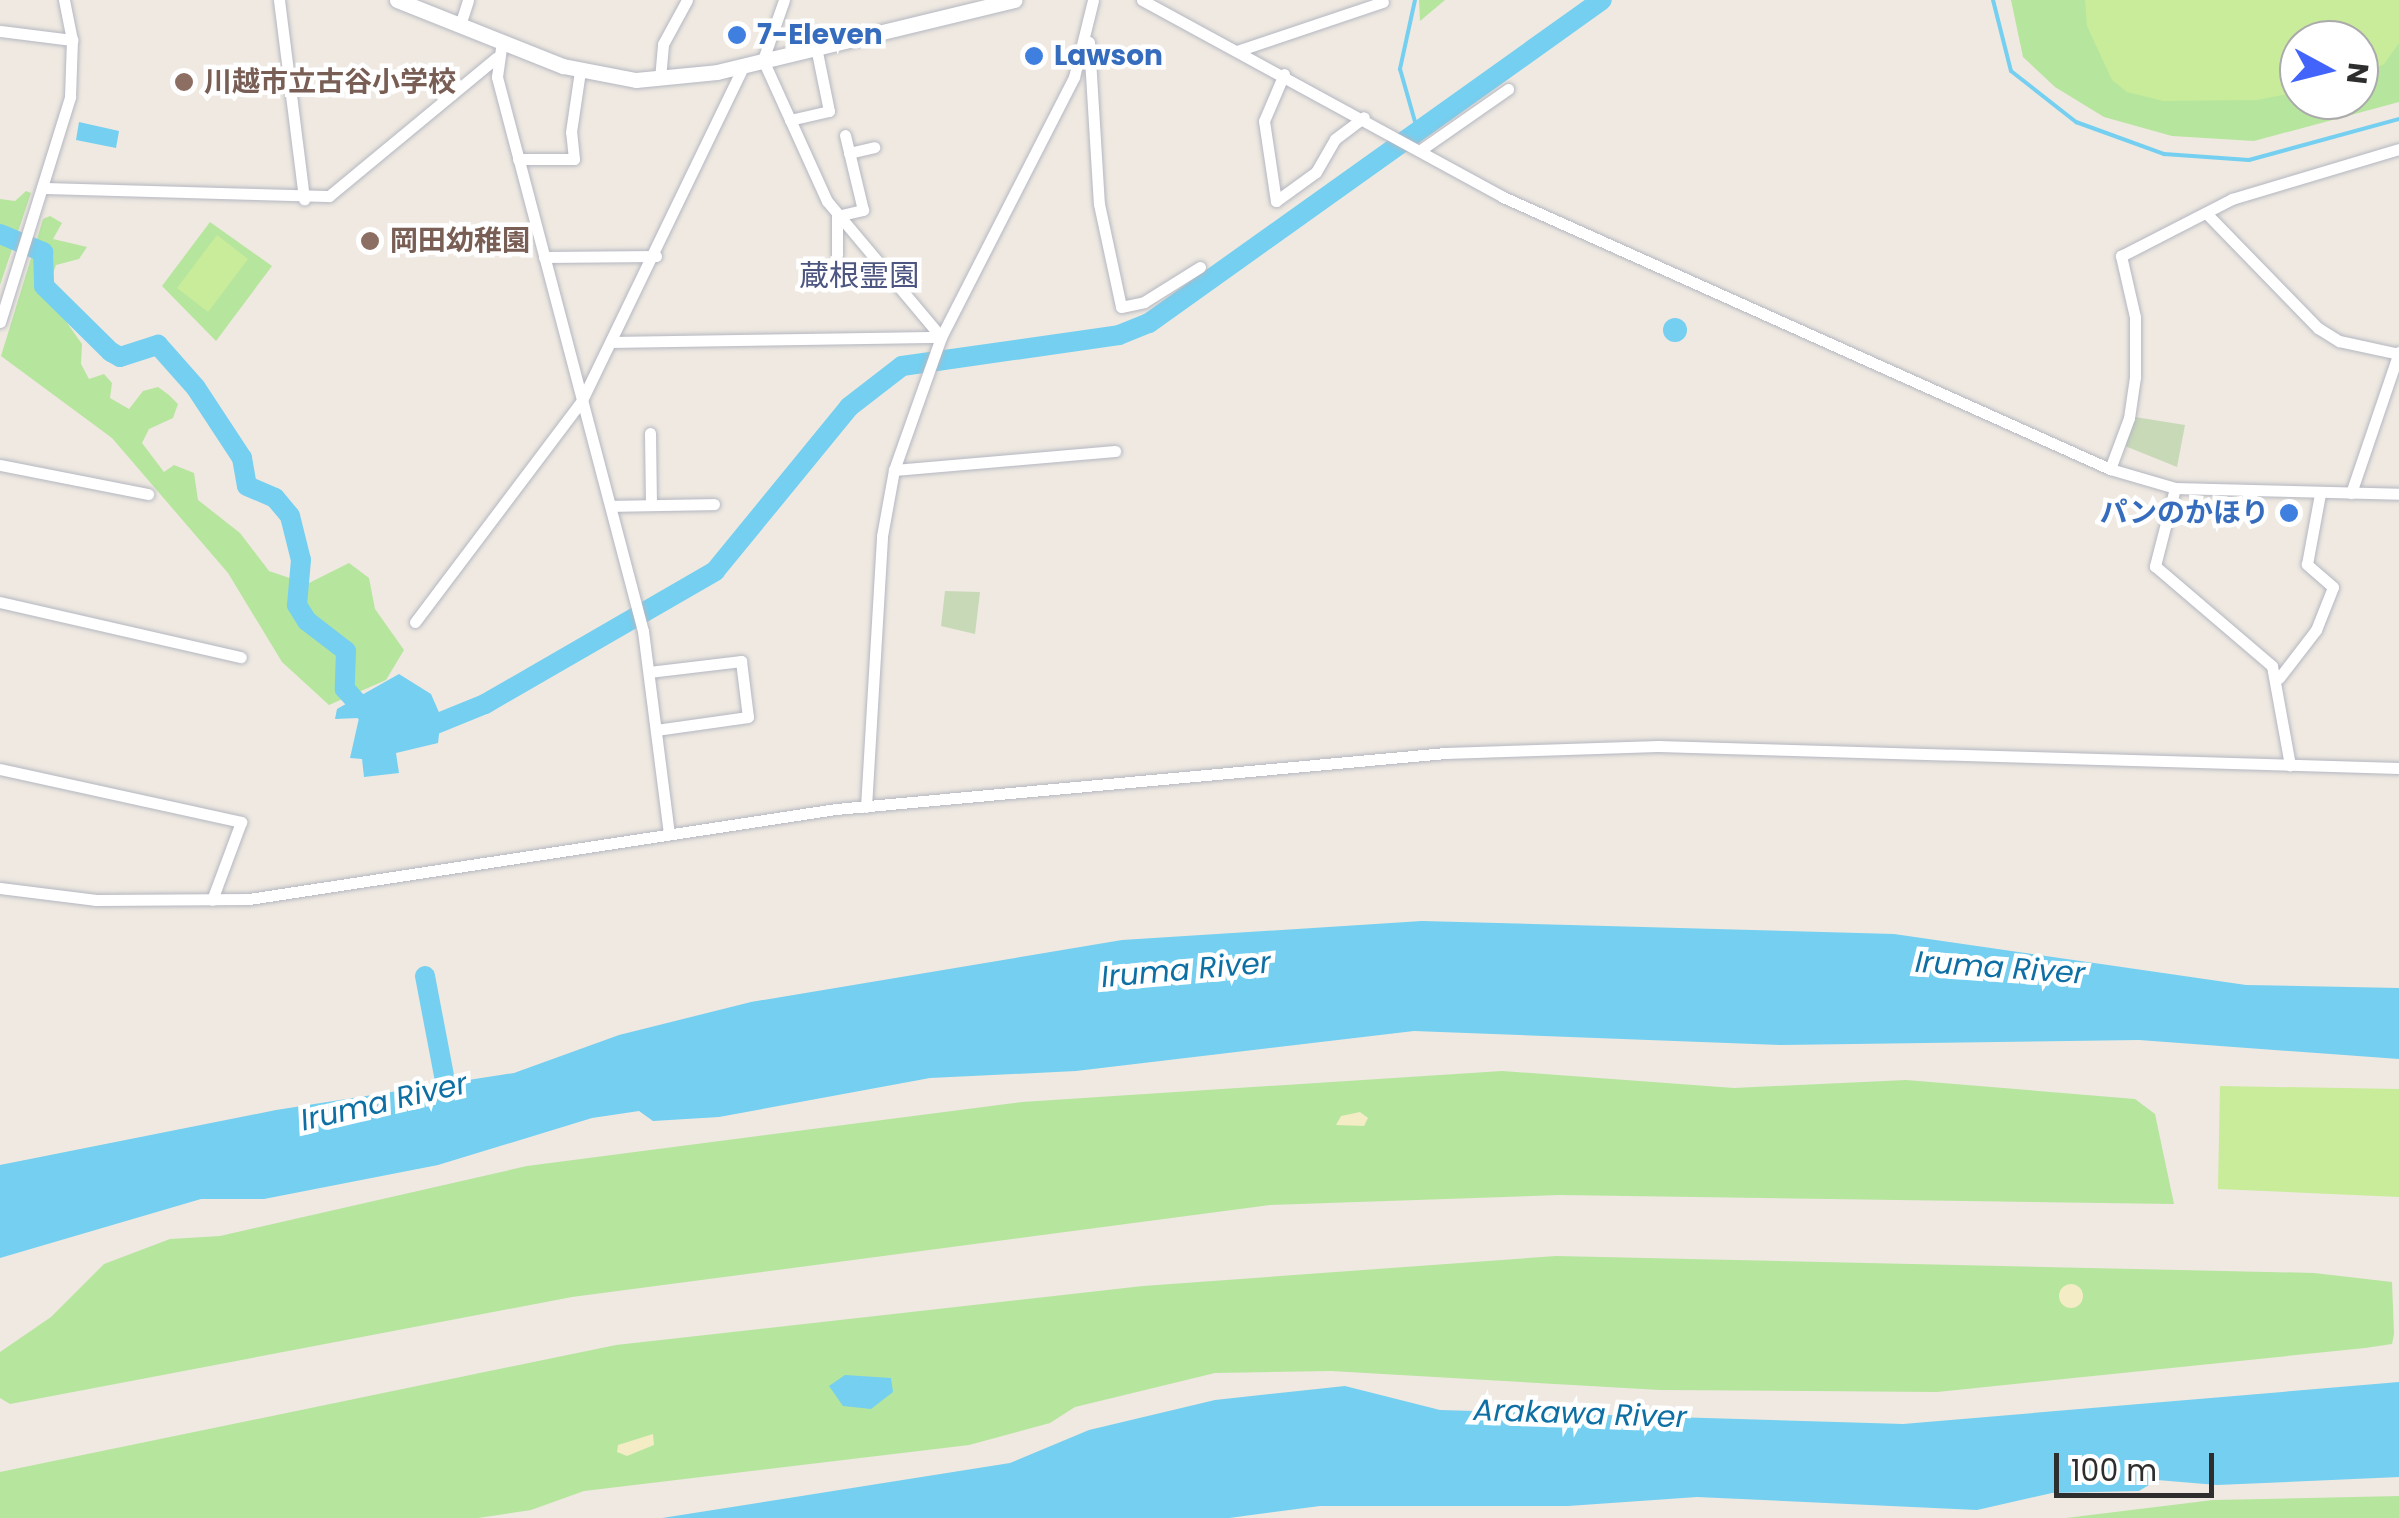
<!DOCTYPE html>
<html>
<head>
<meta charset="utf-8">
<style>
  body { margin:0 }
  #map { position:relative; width:2399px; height:1518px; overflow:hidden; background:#efe9e1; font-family:Poppins,"Noto Sans JP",sans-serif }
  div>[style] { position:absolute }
  .green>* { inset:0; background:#b6e59e }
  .sand>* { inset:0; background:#f3ecc5 }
  .round { border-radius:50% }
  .cemetery>* { inset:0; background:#c8d9b8 }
  .pitch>* { inset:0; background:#c9ec9a }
  .water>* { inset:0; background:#75cff0 }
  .stream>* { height:4px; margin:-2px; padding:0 2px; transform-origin:2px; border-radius:2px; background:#75cff0 }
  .river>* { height:20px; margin:-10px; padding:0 10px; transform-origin:10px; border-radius:10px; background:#75cff0 }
  .roads { filter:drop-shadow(0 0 2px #b4b7c1) drop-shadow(0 0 2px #b4b7c1) }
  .street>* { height:11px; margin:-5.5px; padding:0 5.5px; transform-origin:5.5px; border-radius:5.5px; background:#fff }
  .secondary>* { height:15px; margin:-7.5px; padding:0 7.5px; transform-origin:7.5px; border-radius:7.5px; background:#fff }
  .dots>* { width:28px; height:28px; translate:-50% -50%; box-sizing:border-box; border:5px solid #fff; border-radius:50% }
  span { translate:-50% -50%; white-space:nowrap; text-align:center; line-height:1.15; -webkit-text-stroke:9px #fff; paint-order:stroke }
  .shop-label { font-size:28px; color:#366cbe; font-weight:700 }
  .left { translate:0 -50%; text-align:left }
  .right { translate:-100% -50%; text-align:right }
  .education-label { font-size:28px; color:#785e54; font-weight:700 }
  .neighbourhood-label { font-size:30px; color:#4d5680 }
  .water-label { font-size:30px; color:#0d6fa3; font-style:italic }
  .north { position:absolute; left:2279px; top:20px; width:100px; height:100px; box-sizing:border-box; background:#fff; border:2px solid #ababab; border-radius:50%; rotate:97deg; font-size:28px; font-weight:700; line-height:40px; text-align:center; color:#2e2e2e }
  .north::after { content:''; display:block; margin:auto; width:35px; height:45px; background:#4264fb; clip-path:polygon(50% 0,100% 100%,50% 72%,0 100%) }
  .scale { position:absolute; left:2054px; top:1453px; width:160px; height:45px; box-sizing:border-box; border:5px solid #2e2e2e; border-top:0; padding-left:12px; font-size:30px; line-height:35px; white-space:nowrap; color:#2e2e2e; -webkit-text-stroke:8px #fff; paint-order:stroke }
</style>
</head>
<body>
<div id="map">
  <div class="green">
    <i style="clip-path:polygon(1419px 0,1445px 0,1420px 21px)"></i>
    <i style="clip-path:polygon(evenodd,2011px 0,2399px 0,2399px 102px,2254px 141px,2172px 136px,2104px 117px,2055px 87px,2023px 57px,2011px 0,2299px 40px,2359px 40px,2359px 100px,2299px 100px,2299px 40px)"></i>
    <i style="clip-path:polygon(26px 191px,31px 193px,0 285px,0 199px,15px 201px)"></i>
    <i style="clip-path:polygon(50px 216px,62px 223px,53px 239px,87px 247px,79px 259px,56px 265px,46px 293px,82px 344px,81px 364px,89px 379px,104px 374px,112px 383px,110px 398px,129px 409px,143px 391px,158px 387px,169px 395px,178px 404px,173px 418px,149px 429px,142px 443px,164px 472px,174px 465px,194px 473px,198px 500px,240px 533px,269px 571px,307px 584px,349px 563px,369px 578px,375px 609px,404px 650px,386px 680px,329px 705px,282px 662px,228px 573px,112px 438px,1px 356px,43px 219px)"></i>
    <i style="clip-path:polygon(210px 222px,272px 266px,216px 341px,162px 286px)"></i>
    <i style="clip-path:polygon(1502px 1071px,1734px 1088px,1906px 1080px,2135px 1099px,2155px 1114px,2174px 1204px,1560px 1195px,1270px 1205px,572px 1297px,10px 1404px,0 1398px,0 1352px,51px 1317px,104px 1264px,170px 1239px,220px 1236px,527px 1166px,1022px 1102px)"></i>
    <i style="clip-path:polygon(1556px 1256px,2314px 1273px,2392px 1282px,2394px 1334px,2392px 1344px,2365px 1348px,1937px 1392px,1660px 1390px,1331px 1371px,1215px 1373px,1075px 1407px,1050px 1423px,969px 1445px,584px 1491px,531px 1510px,478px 1518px,0 1518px,0 1472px,616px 1345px,1143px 1286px)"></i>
    <i style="clip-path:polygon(2399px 1496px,2399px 1518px,2066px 1518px,2213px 1500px)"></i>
  </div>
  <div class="sand">
    <i style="clip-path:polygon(1360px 1112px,1368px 1118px,1364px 1126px,1336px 1125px,1341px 1116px)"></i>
    <i class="round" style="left:2059px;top:1284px;width:24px;height:24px"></i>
    <i style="clip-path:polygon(653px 1434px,654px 1445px,627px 1456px,617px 1452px,618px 1445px)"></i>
  </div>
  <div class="cemetery">
    <i style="clip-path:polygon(2135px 417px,2185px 425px,2177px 467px,2125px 446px)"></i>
    <i style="clip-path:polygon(945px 591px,980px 592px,975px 634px,941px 626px)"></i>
  </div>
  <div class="pitch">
    <i style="clip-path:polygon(2085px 0,2399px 0,2399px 43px,2384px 64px,2359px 76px,2359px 40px,2299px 40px,2299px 92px,2257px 100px,2163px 101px,2127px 92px,2112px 80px,2087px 26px)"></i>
    <i style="clip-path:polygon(217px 235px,248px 259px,208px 312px,177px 288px)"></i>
    <i style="clip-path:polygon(2220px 1086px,2399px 1089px,2399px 1197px,2218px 1189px)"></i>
  </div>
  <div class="water">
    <i style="clip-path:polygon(79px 122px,119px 131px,116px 148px,76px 140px)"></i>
    <i class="round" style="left:1663px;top:318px;width:24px;height:24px"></i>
    <i style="clip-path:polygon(399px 674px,431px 694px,441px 717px,438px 743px,396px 753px,399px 773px,364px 777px,362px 759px,350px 758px,359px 718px,335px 719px,337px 709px)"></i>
    <i style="clip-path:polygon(1422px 921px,1894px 934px,2246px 985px,2399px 988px,2399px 1059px,2139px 1040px,1781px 1045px,1414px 1031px,1076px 1071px,930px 1078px,719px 1117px,653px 1121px,639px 1111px,592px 1118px,438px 1165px,264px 1199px,201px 1199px,0 1258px,0 1165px,276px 1110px,514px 1073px,619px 1035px,751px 1002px,1122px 940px)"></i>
    <i style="clip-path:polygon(845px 1375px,891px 1378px,893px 1392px,871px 1409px,843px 1406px,829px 1386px)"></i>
    <i style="clip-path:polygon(2399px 1382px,2399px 1477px,2217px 1485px,2157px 1480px,2139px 1491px,2052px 1493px,1977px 1510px,1697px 1497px,1568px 1506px,1320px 1506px,1229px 1518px,662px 1518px,1010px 1463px,1089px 1430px,1215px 1400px,1345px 1386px,1440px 1410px,1903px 1424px)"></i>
  </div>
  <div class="stream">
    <i style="left:1415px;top:0;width:71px;rotate:102.3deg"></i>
    <i style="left:1400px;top:69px;width:66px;rotate:74.1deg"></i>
    <i style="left:1993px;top:0;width:73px;rotate:75.8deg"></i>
    <i style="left:2011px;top:71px;width:83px;rotate:38.1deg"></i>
    <i style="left:2076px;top:122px;width:94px;rotate:20deg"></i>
    <i style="left:2164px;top:154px;width:85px;rotate:4deg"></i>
    <i style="left:2249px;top:160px;width:156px;rotate:-15.3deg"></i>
  </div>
  <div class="river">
    <i style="left:0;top:234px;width:47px;rotate:22.7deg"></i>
    <i style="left:43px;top:252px;width:34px;rotate:88deg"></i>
    <i style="left:44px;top:286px;width:94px;rotate:44.6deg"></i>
    <i style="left:111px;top:352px;width:10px;rotate:29deg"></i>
    <i style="left:120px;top:357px;width:40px;rotate:-18deg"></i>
    <i style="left:158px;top:345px;width:57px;rotate:48.5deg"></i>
    <i style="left:196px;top:388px;width:84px;rotate:56.7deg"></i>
    <i style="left:242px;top:458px;width:28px;rotate:80deg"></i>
    <i style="left:247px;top:486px;width:30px;rotate:23deg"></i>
    <i style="left:275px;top:498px;width:23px;rotate:50deg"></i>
    <i style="left:290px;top:516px;width:45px;rotate:76deg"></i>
    <i style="left:301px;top:560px;width:45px;rotate:95.1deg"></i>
    <i style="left:297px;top:605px;width:19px;rotate:58deg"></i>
    <i style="left:307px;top:621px;width:49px;rotate:37.6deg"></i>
    <i style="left:346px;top:651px;width:38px;rotate:92deg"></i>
    <i style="left:345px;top:689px;width:40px;rotate:48deg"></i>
    <i style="left:421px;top:730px;width:69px;rotate:-22.1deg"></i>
    <i style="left:485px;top:704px;width:266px;rotate:-30deg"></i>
    <i style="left:715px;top:571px;width:212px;rotate:-50.7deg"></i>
    <i style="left:849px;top:407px;width:67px;rotate:-37.7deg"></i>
    <i style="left:902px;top:366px;width:219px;rotate:-8.1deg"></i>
    <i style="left:1119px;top:335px;width:32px;rotate:-22deg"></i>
    <i style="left:1149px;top:323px;width:556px;rotate:-35.49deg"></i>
    <i style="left:425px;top:976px;width:133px;rotate:79.2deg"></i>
  </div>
  <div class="roads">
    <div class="street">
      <i style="left:279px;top:0;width:201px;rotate:82.8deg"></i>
      <i style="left:784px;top:0;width:64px;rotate:109.3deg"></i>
      <i style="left:763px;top:60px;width:155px;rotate:65.6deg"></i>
      <i style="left:827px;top:201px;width:177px;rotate:50deg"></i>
      <i style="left:1142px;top:0;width:411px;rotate:28.6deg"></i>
      <i style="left:1503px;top:197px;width:665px;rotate:24.14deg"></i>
      <i style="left:2110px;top:469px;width:68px;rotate:16.3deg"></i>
      <i style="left:2175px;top:488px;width:224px;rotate:1.5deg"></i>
      <i style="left:460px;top:25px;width:26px;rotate:-72deg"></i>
      <i style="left:0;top:31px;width:73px;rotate:7.1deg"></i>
      <i style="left:502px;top:41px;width:36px;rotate:98deg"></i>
      <i style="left:497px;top:77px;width:573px;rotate:75.24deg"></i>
      <i style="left:643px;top:631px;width:205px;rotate:82.7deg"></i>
      <i style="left:1089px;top:42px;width:162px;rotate:86.5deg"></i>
      <i style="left:1099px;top:204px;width:105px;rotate:77.9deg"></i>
      <i style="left:1121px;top:307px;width:24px;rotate:-12deg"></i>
      <i style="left:1144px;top:302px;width:66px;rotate:-32deg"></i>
      <i style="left:1237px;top:51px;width:154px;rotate:-18.6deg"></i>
      <i style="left:1284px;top:74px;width:51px;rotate:113.1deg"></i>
      <i style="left:1264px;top:121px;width:81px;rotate:81.5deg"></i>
      <i style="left:1276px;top:201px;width:49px;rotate:-35.9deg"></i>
      <i style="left:1316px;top:172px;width:38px;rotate:-60deg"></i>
      <i style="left:1335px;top:139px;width:36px;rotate:-37deg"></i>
      <i style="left:660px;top:79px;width:35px;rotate:-85deg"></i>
      <i style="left:663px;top:44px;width:50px;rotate:-61.4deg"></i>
      <i style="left:790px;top:120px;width:40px;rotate:-13deg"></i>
      <i style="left:829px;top:111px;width:65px;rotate:-101.5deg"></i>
      <i style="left:1422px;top:149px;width:105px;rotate:-34.9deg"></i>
      <i style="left:849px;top:153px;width:26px;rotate:-13deg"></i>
      <i style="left:518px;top:159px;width:56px"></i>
      <i style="left:574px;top:159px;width:27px;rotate:-96deg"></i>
      <i style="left:571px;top:132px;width:62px;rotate:-81.6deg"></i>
      <i style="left:42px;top:188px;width:287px;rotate:1.6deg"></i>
      <i style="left:329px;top:196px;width:217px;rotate:-39.6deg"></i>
      <i style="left:2206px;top:213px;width:161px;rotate:45.8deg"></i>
      <i style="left:2318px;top:328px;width:25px;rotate:32deg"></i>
      <i style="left:2339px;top:341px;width:61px;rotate:12.2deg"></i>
      <i style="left:837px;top:255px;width:39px;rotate:-90deg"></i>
      <i style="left:837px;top:216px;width:27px;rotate:-13deg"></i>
      <i style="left:863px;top:210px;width:77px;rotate:-103.5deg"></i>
      <i style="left:544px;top:257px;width:112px;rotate:-0.5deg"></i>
      <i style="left:0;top:322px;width:236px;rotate:-72.7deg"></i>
      <i style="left:70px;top:97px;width:57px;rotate:-88deg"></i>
      <i style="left:72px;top:40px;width:41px;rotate:-101.3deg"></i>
      <i style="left:615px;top:342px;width:326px;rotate:-0.9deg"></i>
      <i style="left:650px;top:433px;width:72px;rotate:89.2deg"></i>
      <i style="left:0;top:465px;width:151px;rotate:11.1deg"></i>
      <i style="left:2110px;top:469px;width:54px;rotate:-69.6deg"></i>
      <i style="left:2129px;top:418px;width:41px;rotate:-81.7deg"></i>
      <i style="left:2135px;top:377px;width:60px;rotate:-90deg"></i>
      <i style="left:2135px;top:317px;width:63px;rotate:-102.9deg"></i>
      <i style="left:2121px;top:256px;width:125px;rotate:-27.2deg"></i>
      <i style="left:2232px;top:199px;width:174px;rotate:-16.7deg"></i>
      <i style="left:894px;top:470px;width:222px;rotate:-4.9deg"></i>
      <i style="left:2175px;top:488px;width:81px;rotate:104.4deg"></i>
      <i style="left:2155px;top:566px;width:154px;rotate:40.5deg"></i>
      <i style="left:2272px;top:666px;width:101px;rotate:79.7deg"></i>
      <i style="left:2351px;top:493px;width:149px;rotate:-71.2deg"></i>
      <i style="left:611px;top:506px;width:103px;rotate:-1.1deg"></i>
      <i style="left:0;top:602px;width:247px;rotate:12.9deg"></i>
      <i style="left:415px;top:622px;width:278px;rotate:-53deg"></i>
      <i style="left:582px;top:400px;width:372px;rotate:-64.2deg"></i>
      <i style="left:649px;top:672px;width:93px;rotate:-6.8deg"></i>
      <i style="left:741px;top:661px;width:56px;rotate:82.9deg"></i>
      <i style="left:748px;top:717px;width:93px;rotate:172deg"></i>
      <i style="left:2279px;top:678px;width:61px;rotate:-52.4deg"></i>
      <i style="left:2316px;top:630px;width:46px;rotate:-68.4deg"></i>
      <i style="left:2333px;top:587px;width:35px;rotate:-139deg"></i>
      <i style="left:2307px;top:564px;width:71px;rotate:-79.5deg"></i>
      <i style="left:0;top:769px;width:247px;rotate:12.4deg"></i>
      <i style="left:241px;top:822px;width:83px;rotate:110.4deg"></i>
      <i style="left:866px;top:807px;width:271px;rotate:-86.6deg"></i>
      <i style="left:882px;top:536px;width:67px;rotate:-79.7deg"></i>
      <i style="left:894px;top:470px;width:141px;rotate:-70.5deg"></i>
      <i style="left:941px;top:337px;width:292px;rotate:-62.9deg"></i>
      <i style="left:1074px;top:77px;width:79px;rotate:-76.1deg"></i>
      <i style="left:0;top:888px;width:97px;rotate:7.1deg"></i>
      <i style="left:96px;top:900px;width:153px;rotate:-0.4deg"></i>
      <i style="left:249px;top:899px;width:594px;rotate:-8.72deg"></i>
      <i style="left:836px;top:809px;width:612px;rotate:-5.25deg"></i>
      <i style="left:1445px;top:753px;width:213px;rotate:-1.9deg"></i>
      <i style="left:1658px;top:746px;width:741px;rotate:1.7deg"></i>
    </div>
    <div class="secondary">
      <i style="left:397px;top:0;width:179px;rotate:21.7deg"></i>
      <i style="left:563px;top:66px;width:74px;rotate:10.9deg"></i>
      <i style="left:636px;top:80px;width:81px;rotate:-5.6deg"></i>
      <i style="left:717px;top:72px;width:306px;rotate:-13.6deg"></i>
    </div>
  </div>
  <div class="dots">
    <i style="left:737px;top:35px;background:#3f7fe0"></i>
    <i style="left:1034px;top:56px;background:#3f7fe0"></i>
    <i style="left:184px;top:82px;background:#8d6e63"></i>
    <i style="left:370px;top:241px;background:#8d6e63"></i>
    <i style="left:2289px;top:513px;background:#3f7fe0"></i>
  </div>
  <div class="shop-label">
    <span class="left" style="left:757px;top:35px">7-Eleven</span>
    <span class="left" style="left:1054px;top:56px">Lawson</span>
    <span class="right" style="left:2269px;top:513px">パンのかほり</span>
  </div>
  <div class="education-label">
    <span class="left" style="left:204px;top:82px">川越市立古谷小学校</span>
    <span class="left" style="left:390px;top:241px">岡田幼稚園</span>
  </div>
  <div class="neighbourhood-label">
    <span style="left:859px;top:276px">蔵根霊園</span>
  </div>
  <div class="water-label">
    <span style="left:2000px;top:968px;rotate:4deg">Iruma River</span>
    <span style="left:1186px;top:970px;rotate:-5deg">Iruma River</span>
    <span style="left:384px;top:1102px;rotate:-13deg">Iruma River</span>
    <span style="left:1580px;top:1414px;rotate:2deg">Arakawa River</span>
  </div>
  <div class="north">N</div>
  <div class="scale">100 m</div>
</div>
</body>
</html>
